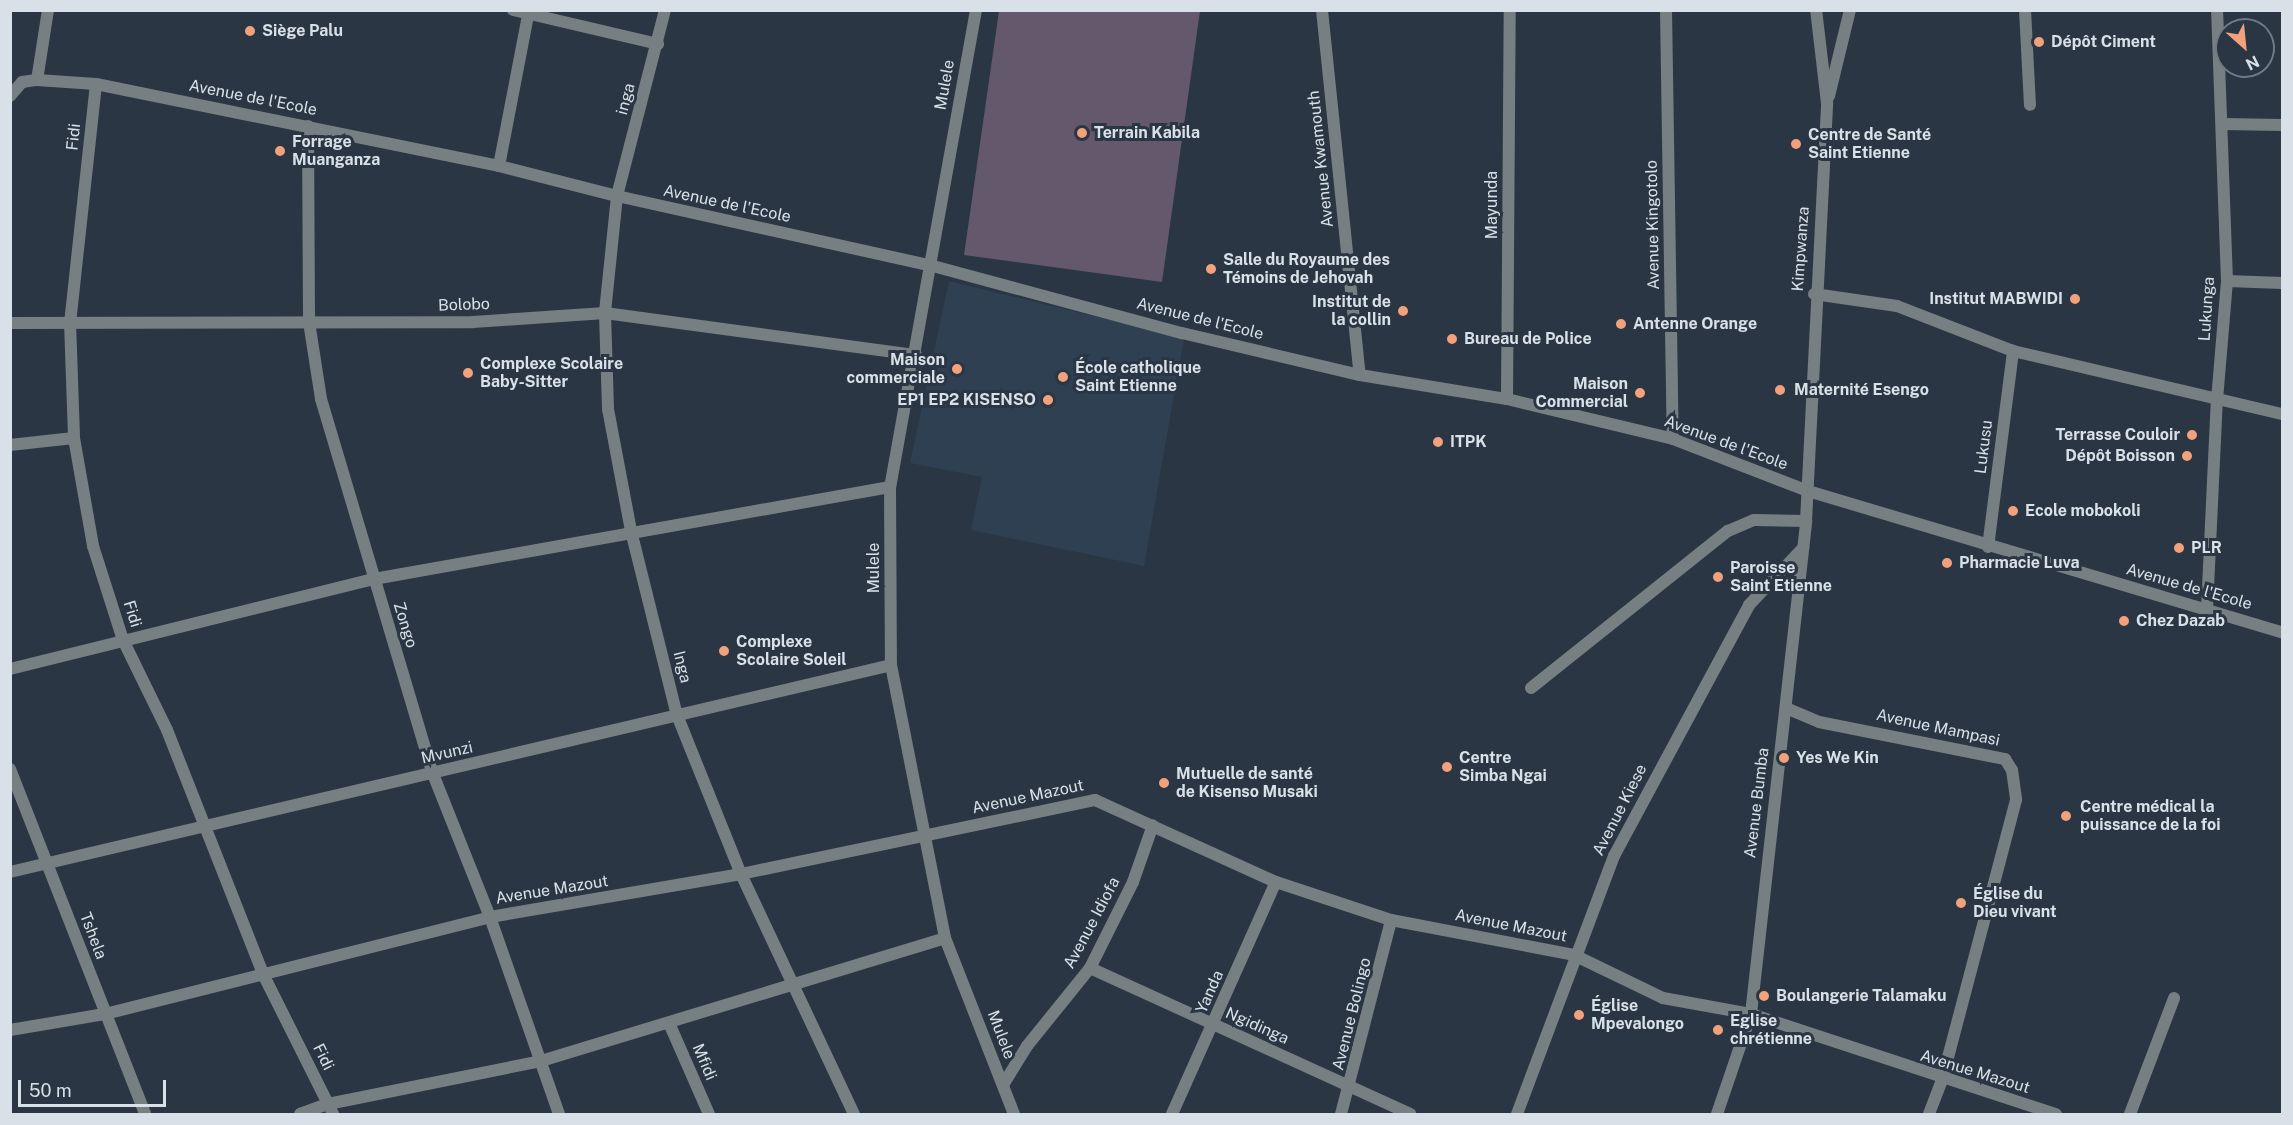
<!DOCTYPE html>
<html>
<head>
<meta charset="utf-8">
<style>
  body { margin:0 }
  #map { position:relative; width:2293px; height:1125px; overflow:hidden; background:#2a3643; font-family:"Public Sans",sans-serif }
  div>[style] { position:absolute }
  .built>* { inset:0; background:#2f4052 }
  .green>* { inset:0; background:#64586c }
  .minor>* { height:12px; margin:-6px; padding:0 6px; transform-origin:6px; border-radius:6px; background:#768083 }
  .dots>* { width:16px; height:16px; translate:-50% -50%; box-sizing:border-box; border:3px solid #2a3643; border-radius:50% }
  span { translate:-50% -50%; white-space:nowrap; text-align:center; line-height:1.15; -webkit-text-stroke:6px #2a3643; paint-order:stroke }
  .poi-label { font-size:16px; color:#d8e0e8; font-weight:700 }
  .left { translate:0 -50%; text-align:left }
  .right { translate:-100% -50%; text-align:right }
  .street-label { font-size:16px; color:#d8e0e8 }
  .frame { position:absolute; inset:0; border:12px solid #d8e0e8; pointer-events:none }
  .north { position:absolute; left:2215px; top:18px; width:60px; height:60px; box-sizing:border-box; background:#2a3643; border:2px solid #707a85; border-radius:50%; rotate:153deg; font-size:16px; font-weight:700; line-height:24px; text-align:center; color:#d8e0e8 }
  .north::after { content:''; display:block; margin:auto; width:21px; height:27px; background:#f1a17c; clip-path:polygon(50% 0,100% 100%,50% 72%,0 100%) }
  .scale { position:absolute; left:18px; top:1080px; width:148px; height:27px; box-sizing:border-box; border:3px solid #d8e0e8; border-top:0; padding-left:8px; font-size:18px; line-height:21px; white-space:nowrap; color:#d8e0e8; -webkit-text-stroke:4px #2a3643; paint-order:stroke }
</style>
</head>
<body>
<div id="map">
  <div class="built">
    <i style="clip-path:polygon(949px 281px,1184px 338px,1144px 566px,971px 530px,982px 477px,910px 463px)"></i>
  </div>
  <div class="green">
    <i style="clip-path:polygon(999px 11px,1200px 11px,1162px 282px,964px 255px)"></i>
  </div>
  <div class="minor">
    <i style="left:48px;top:10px;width:71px;rotate:98.9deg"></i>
    <i style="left:37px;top:80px;width:59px;rotate:3.9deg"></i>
    <i style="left:96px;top:84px;width:411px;rotate:11.5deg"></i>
    <i style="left:499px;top:166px;width:122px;rotate:14.3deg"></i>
    <i style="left:617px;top:196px;width:324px;rotate:12.5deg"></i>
    <i style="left:933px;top:266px;width:258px;rotate:15.1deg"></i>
    <i style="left:1182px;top:333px;width:183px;rotate:13.3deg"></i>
    <i style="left:1360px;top:375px;width:149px;rotate:9.3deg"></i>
    <i style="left:1507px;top:399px;width:171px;rotate:13.5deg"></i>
    <i style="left:1673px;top:439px;width:145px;rotate:21.1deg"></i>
    <i style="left:1808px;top:491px;width:495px;rotate:16.6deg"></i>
    <i style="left:513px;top:10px;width:149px;rotate:13.2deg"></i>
    <i style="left:665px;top:10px;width:192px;rotate:104.5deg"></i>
    <i style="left:617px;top:196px;width:118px;rotate:95.9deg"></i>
    <i style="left:605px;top:313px;width:96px;rotate:88.2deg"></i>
    <i style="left:608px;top:409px;width:124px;rotate:79.3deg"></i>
    <i style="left:631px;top:531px;width:190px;rotate:76deg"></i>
    <i style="left:677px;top:715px;width:171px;rotate:68.1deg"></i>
    <i style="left:741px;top:874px;width:265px;rotate:64.8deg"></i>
    <i style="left:976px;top:10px;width:485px;rotate:100.2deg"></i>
    <i style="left:890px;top:487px;width:178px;rotate:89.7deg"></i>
    <i style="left:891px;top:665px;width:278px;rotate:78.8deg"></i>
    <i style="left:945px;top:938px;width:189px;rotate:68.6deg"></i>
    <i style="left:1322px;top:10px;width:367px;rotate:84.1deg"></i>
    <i style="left:1666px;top:10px;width:429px;rotate:89.1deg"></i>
    <i style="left:2025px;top:10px;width:95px;rotate:87deg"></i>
    <i style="left:96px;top:84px;width:239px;rotate:96.2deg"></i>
    <i style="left:70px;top:322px;width:116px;rotate:88deg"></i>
    <i style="left:74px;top:438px;width:110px;rotate:80deg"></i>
    <i style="left:93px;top:546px;width:99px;rotate:72.3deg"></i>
    <i style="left:123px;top:640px;width:100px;rotate:63.9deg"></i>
    <i style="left:167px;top:730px;width:262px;rotate:68.5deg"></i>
    <i style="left:263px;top:974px;width:157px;rotate:63.4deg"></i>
    <i style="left:10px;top:96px;width:18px;rotate:-49deg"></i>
    <i style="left:22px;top:82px;width:15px;rotate:-8deg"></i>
    <i style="left:1829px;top:96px;width:89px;rotate:-76.3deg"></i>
    <i style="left:2223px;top:124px;width:59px;rotate:1deg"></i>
    <i style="left:308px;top:126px;width:196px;rotate:89.7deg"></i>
    <i style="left:309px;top:322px;width:78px;rotate:81.1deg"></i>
    <i style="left:321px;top:399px;width:391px;rotate:73.4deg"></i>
    <i style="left:433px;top:774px;width:154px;rotate:68.3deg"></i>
    <i style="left:490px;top:917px;width:209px;rotate:70.7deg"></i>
    <i style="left:499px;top:166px;width:159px;rotate:-79.1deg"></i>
    <i style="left:2227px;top:281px;width:55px;rotate:2.1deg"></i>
    <i style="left:1814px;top:294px;width:84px;rotate:8.2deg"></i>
    <i style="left:1897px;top:306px;width:124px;rotate:21.2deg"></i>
    <i style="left:2013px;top:351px;width:276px;rotate:13.2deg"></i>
    <i style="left:10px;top:323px;width:463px;rotate:-0.1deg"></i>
    <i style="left:473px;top:322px;width:132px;rotate:-3.9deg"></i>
    <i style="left:605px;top:313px;width:314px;rotate:7.7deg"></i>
    <i style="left:1507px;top:399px;width:389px;rotate:-89.6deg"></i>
    <i style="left:10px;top:445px;width:64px;rotate:-6.2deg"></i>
    <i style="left:1988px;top:547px;width:198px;rotate:-82.7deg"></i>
    <i style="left:2207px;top:609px;width:209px;rotate:-87.3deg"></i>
    <i style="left:2217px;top:400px;width:119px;rotate:-85.2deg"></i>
    <i style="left:2227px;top:281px;width:271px;rotate:-92.1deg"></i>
    <i style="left:10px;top:669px;width:375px;rotate:-13.9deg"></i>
    <i style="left:374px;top:579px;width:524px;rotate:-10.11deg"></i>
    <i style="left:1531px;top:688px;width:252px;rotate:-38.6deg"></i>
    <i style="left:1728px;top:531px;width:28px;rotate:-23deg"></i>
    <i style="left:1754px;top:520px;width:52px;rotate:1.1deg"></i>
    <i style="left:1786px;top:708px;width:36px;rotate:23deg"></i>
    <i style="left:1819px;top:722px;width:190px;rotate:11.3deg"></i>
    <i style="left:2005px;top:759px;width:13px;rotate:58deg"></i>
    <i style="left:2012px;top:770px;width:30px;rotate:82deg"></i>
    <i style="left:2016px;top:800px;width:290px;rotate:104.8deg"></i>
    <i style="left:1942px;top:1080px;width:36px;rotate:111deg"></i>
    <i style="left:10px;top:769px;width:370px;rotate:68.6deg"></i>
    <i style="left:10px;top:872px;width:905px;rotate:-13.22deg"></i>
    <i style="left:1090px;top:968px;width:352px;rotate:24.5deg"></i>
    <i style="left:669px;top:1023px;width:99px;rotate:66.3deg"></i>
    <i style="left:10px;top:1030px;width:96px;rotate:-9.6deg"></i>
    <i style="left:105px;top:1014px;width:397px;rotate:-14.1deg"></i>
    <i style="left:490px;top:917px;width:255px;rotate:-9.7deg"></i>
    <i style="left:741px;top:874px;width:362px;rotate:-11.8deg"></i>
    <i style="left:1095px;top:800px;width:199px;rotate:24.4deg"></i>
    <i style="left:1276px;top:882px;width:121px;rotate:18.3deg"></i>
    <i style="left:1391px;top:920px;width:186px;rotate:10.8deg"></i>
    <i style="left:1574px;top:955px;width:99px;rotate:25.8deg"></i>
    <i style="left:1663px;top:998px;width:89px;rotate:10.3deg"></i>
    <i style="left:1751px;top:1014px;width:321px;rotate:18.2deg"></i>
    <i style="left:1003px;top:1085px;width:46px;rotate:-58.4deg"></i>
    <i style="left:1027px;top:1046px;width:100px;rotate:-51.1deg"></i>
    <i style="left:1090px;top:968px;width:96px;rotate:-63.4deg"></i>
    <i style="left:1133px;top:882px;width:60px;rotate:-70.7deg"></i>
    <i style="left:300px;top:1114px;width:30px;rotate:-20deg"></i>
    <i style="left:328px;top:1104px;width:217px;rotate:-11.4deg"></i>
    <i style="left:541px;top:1061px;width:422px;rotate:-16.9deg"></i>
    <i style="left:1172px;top:1114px;width:254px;rotate:-65.9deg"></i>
    <i style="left:1341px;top:1114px;width:200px;rotate:-75.5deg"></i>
    <i style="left:1517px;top:1114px;width:276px;rotate:-69.4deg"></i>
    <i style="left:1614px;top:856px;width:285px;rotate:-61.7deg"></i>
    <i style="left:1749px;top:605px;width:79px;rotate:-46.5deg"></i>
    <i style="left:1717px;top:1114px;width:106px;rotate:-71.2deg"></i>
    <i style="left:1751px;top:1014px;width:496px;rotate:-83.6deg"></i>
    <i style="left:1806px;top:521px;width:419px;rotate:-87.1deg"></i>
    <i style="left:1827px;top:103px;width:94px;rotate:-96.7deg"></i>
    <i style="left:2130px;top:1114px;width:124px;rotate:-69.2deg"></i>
  </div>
  <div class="dots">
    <i style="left:250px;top:31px;background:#f1a17c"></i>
    <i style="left:2039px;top:42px;background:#f1a17c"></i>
    <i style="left:1082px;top:133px;background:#f1a17c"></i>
    <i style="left:1796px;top:144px;background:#f1a17c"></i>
    <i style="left:280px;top:151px;background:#f1a17c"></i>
    <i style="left:1211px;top:269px;background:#f1a17c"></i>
    <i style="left:2075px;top:299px;background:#f1a17c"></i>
    <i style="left:1403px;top:311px;background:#f1a17c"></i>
    <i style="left:1621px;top:324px;background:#f1a17c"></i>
    <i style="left:1452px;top:339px;background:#f1a17c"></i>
    <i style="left:957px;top:369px;background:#f1a17c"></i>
    <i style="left:468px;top:373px;background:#f1a17c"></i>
    <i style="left:1063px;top:377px;background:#f1a17c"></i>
    <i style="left:1780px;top:390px;background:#f1a17c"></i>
    <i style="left:1640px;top:393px;background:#f1a17c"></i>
    <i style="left:1048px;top:400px;background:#f1a17c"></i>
    <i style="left:2192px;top:435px;background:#f1a17c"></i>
    <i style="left:1438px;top:442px;background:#f1a17c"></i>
    <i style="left:2187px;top:456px;background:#f1a17c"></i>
    <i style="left:2013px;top:511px;background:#f1a17c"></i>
    <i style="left:2179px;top:548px;background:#f1a17c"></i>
    <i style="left:1947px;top:563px;background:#f1a17c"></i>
    <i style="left:1718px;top:577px;background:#f1a17c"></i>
    <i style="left:2124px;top:621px;background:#f1a17c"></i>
    <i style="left:724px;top:651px;background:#f1a17c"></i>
    <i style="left:1784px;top:758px;background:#f1a17c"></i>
    <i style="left:1447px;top:767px;background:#f1a17c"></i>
    <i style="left:1164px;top:783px;background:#f1a17c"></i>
    <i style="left:2066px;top:816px;background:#f1a17c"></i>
    <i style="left:1961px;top:903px;background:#f1a17c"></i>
    <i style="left:1764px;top:996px;background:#f1a17c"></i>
    <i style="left:1579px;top:1015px;background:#f1a17c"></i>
    <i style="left:1718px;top:1030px;background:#f1a17c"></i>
  </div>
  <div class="poi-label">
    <span class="left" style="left:262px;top:31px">Siège Palu</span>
    <span class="left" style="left:2051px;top:42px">Dépôt Ciment</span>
    <span class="left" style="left:1094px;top:133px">Terrain Kabila</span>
    <span class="left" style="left:1808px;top:144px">Centre de Santé<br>Saint Etienne</span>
    <span class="left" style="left:292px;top:151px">Forrage<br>Muanganza</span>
    <span class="left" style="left:1223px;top:269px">Salle du Royaume des<br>Témoins de Jehovah</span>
    <span class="right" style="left:2063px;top:299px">Institut MABWIDI</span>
    <span class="right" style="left:1391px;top:311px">Institut de<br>la collin</span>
    <span class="left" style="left:1633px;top:324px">Antenne Orange</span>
    <span class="left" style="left:1464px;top:339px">Bureau de Police</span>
    <span class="right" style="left:945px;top:369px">Maison<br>commerciale</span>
    <span class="left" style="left:480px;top:373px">Complexe Scolaire<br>Baby-Sitter</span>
    <span class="left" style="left:1075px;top:377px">École catholique<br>Saint Etienne</span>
    <span class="right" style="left:1628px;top:393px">Maison<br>Commercial</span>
    <span class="left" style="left:1794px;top:390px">Maternité Esengo</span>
    <span class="right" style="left:1036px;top:400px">EP1 EP2 KISENSO</span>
    <span class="right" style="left:2180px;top:435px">Terrasse Couloir</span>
    <span class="left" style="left:1450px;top:442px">ITPK</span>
    <span class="right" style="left:2175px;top:456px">Dépôt Boisson</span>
    <span class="left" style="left:2025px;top:511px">Ecole mobokoli</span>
    <span class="left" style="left:2191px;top:548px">PLR</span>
    <span class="left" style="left:1959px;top:563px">Pharmacie Luva</span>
    <span class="left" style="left:1730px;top:577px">Paroisse<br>Saint Etienne</span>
    <span class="left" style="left:2136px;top:621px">Chez Dazab</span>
    <span class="left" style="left:736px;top:651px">Complexe<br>Scolaire Soleil</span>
    <span class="left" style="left:1459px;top:767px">Centre<br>Simba Ngai</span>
    <span class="left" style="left:1796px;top:758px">Yes We Kin</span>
    <span class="left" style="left:1176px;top:783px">Mutuelle de santé<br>de Kisenso Musaki</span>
    <span class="left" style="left:2080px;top:816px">Centre médical la<br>puissance de la foi</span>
    <span class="left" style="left:1973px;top:903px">Église du<br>Dieu vivant</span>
    <span class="left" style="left:1776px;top:996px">Boulangerie Talamaku</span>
    <span class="left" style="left:1591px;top:1015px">Église<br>Mpevalongo</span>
    <span class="left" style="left:1730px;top:1030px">Eglise<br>chrétienne</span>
  </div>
  <div class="street-label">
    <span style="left:945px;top:85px;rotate:-80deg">Mulele</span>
    <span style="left:253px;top:98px;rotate:11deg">Avenue de l'Ecole</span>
    <span style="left:626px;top:99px;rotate:-75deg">inga</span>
    <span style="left:74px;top:137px;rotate:-84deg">Fidi</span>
    <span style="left:1321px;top:159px;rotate:-96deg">Avenue Kwamouth</span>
    <span style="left:727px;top:204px;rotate:12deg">Avenue de l'Ecole</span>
    <span style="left:1492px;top:205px;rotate:-90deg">Mayunda</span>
    <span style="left:1653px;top:225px;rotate:-91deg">Avenue Kingotolo</span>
    <span style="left:1801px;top:249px;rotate:-86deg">Kimpwanza</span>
    <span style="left:464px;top:305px;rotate:-2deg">Bolobo</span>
    <span style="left:2207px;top:309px;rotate:-86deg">Lukunga</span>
    <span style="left:1200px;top:319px;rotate:14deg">Avenue de l'Ecole</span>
    <span style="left:1726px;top:443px;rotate:20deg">Avenue de l'Ecole</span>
    <span style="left:1984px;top:447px;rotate:-83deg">Lukusu</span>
    <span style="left:874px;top:568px;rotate:-90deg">Mulele</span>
    <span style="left:2189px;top:587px;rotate:16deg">Avenue de l'Ecole</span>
    <span style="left:132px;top:614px;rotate:73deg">Fidi</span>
    <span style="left:405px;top:625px;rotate:73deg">Zongo</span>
    <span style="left:682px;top:667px;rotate:76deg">Inga</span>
    <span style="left:1938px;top:728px;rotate:12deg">Avenue Mampasi</span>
    <span style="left:447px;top:753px;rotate:-13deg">Mvunzi</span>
    <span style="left:1028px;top:797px;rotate:-12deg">Avenue Mazout</span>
    <span style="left:1757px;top:803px;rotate:-83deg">Avenue Bumba</span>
    <span style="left:1620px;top:810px;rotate:-63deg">Avenue Kiese</span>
    <span style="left:552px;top:890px;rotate:-9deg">Avenue Mazout</span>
    <span style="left:1092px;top:923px;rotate:-62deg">Avenue Idiofa</span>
    <span style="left:1511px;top:926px;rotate:11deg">Avenue Mazout</span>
    <span style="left:93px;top:936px;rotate:69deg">Tshela</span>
    <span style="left:1210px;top:992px;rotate:-66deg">Yanda</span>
    <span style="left:1352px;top:1014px;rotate:-76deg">Avenue Bolingo</span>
    <span style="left:1257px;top:1026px;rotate:24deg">Ngidinga</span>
    <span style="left:1001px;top:1035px;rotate:69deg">Mulele</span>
    <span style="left:323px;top:1057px;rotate:64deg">Fidi</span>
    <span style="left:704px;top:1062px;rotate:67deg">Mfidi</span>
    <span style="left:1975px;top:1072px;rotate:17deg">Avenue Mazout</span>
  </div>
  <div class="frame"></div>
  <div class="north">N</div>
  <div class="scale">50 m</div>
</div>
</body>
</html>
